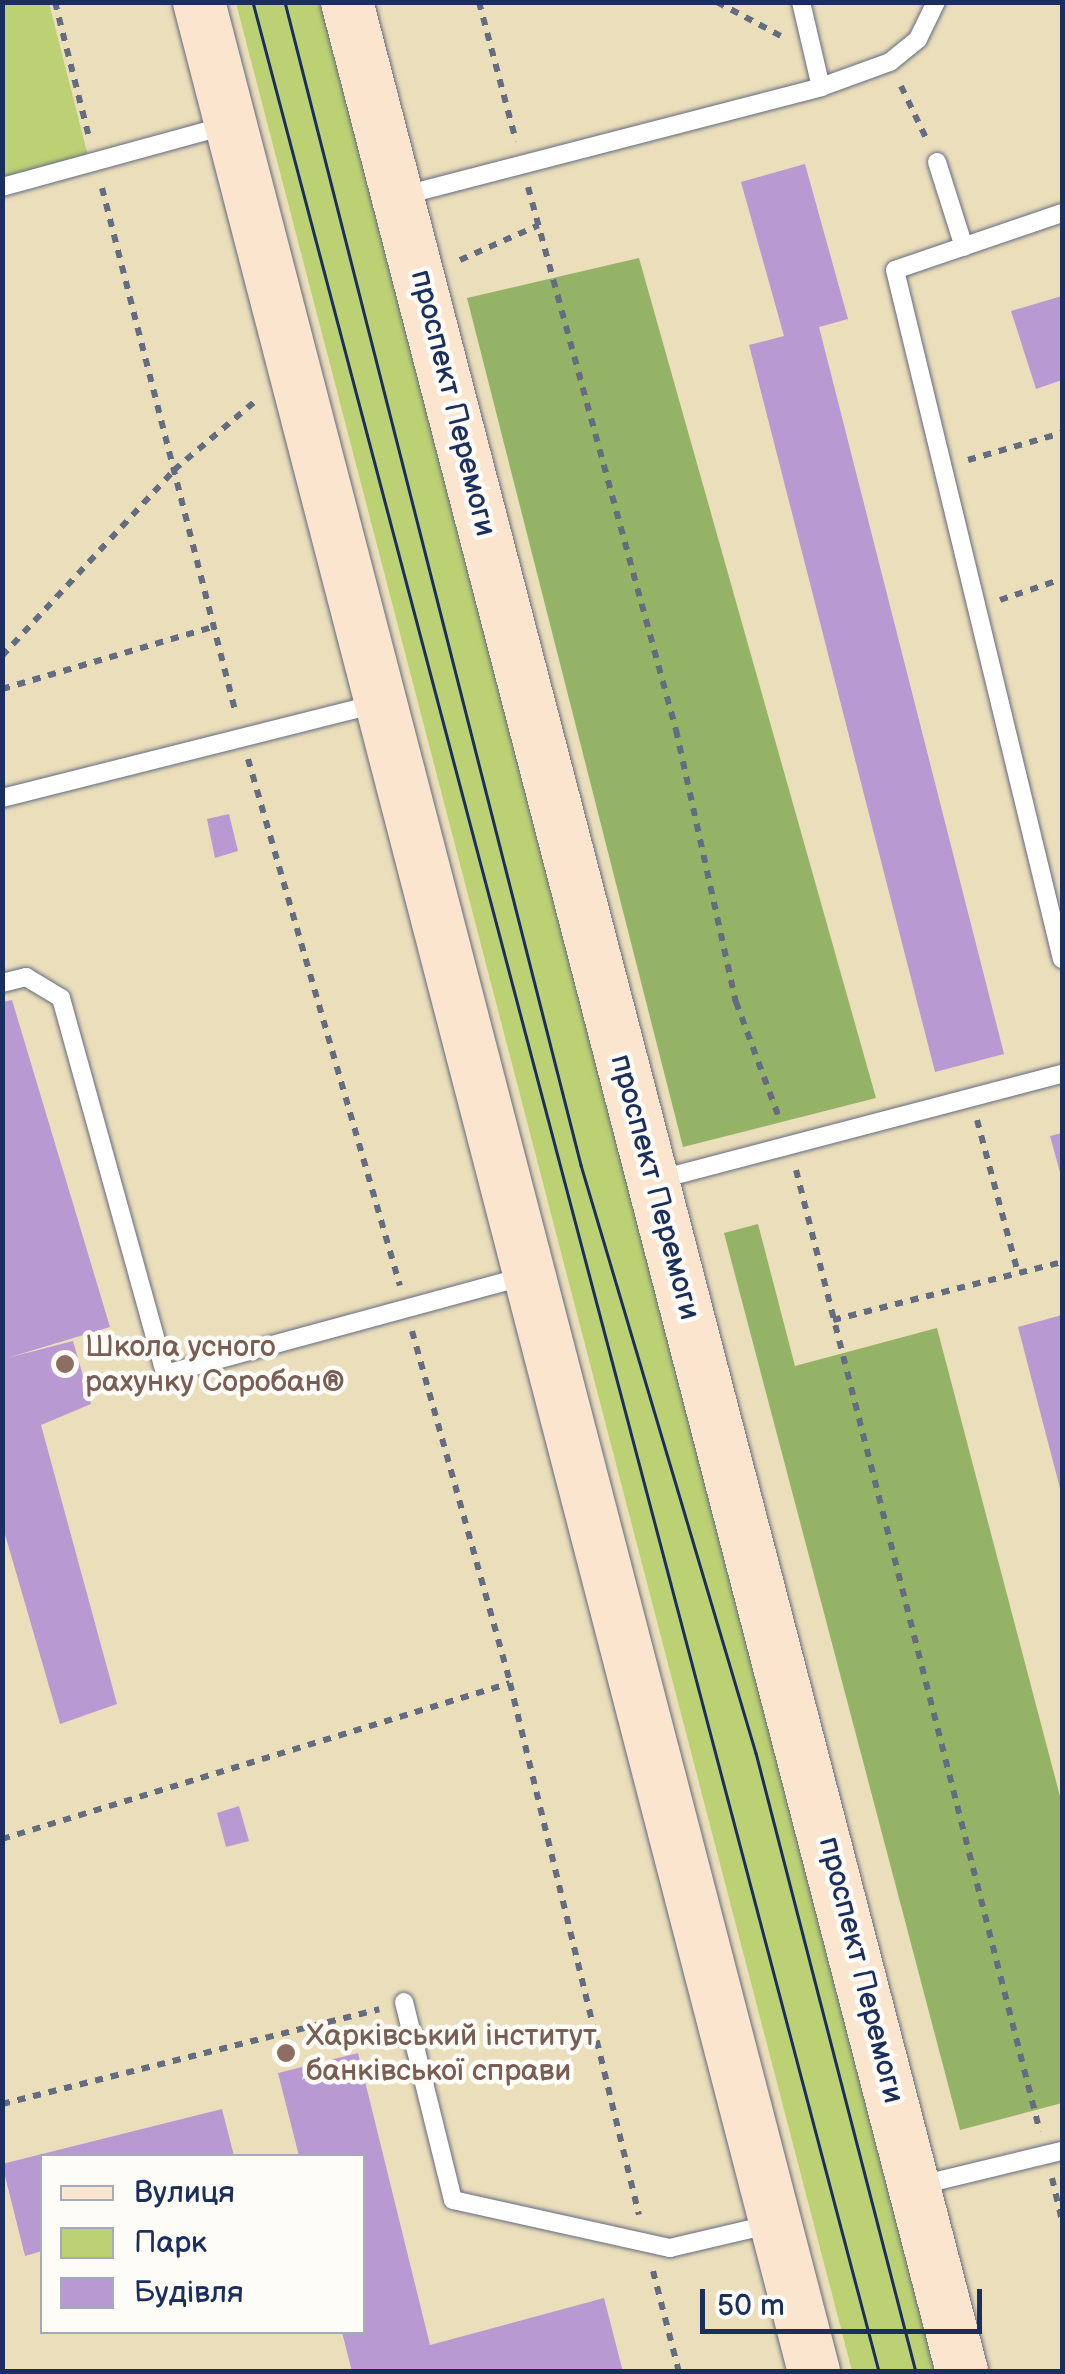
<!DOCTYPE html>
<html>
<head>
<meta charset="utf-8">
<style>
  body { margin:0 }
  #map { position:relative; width:1065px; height:2374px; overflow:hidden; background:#ebdebb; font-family:"Balsamiq Sans",sans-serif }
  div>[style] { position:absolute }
  .green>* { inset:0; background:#bcd174 }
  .forest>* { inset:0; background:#95b366 }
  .building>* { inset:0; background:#b999d2 }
  .path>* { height:6px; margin-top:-3px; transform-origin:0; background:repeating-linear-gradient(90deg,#646c7f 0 8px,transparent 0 16px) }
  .roads { filter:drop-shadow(0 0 2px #646c7f) drop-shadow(0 0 2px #646c7f) }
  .service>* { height:18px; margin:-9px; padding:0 9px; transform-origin:9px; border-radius:9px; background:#fff }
  .secondary>* { height:52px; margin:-26px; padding:0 26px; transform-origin:26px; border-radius:26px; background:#fce5cf }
  .tram>* { height:2.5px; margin:-1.25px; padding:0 1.25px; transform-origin:1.25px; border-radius:1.25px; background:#1b2f5e }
  .dots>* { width:28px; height:28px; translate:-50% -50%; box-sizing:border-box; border:5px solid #fdfcf7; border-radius:50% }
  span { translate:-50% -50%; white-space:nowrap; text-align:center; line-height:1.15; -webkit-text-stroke:9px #fdfcf7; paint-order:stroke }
  .street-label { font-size:30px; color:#1b2f5e }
  .education-label { font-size:30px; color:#785e54 }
  .left { translate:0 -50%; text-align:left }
  .frame { position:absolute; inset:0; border:5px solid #1b2f5e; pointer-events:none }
  .legend { position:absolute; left:40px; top:2154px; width:325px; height:180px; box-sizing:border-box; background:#fdfcf7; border:2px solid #a3aaba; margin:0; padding:12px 18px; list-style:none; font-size:30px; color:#1b2f5e }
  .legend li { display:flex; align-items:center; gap:20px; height:50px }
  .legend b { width:50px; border:2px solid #a3aaba }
  .scale { position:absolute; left:700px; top:2289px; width:282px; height:45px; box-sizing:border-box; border:5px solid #1b2f5e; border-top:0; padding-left:12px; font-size:30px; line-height:35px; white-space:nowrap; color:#1b2f5e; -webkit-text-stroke:8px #fdfcf7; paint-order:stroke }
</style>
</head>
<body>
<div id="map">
  <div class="green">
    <i style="clip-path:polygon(3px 3px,49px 3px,88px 156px,3px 178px)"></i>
    <i style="clip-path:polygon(236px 3px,322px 3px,939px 2371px,852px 2371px)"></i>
  </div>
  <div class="forest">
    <i style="clip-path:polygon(639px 258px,876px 1098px,683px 1147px,467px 298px)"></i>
    <i style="clip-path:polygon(758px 1224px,795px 1366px,937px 1328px,1062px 1804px,1062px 2103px,960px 2130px,724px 1233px)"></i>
  </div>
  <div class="building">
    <i style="clip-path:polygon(805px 164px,848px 319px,819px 327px,1004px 1054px,935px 1072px,749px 345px,784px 336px,741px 182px)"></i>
    <i style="clip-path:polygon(1062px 296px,1062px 380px,1036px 389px,1011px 311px)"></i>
    <i style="clip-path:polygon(229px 814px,238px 851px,215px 858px,207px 819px)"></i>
    <i style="clip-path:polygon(12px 1000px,110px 1327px,7px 1358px,73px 1341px,91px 1404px,41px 1425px,117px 1704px,60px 1724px,2px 1524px,2px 1002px)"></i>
    <i style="clip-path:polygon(1062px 1133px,1062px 1176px,1061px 1176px,1050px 1136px)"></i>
    <i style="clip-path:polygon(1062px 1315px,1062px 1492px,1061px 1492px,1018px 1327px)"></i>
    <i style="clip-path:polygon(239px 1806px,249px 1841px,226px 1847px,217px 1813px)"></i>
    <i style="clip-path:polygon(358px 2053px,430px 2345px,604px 2298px,623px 2372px,352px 2372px,342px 2332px,362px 2332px,362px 2156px,299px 2156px,278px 2073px)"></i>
    <i style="clip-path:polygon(222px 2109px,234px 2156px,42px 2156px,42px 2251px,25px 2256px,2px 2164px)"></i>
  </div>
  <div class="path">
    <i style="left:55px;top:2px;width:139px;rotate:75.9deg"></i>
    <i style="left:479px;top:2px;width:144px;rotate:75.1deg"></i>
    <i style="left:717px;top:2px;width:72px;rotate:28deg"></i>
    <i style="left:901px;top:86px;width:58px;rotate:64.3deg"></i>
    <i style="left:528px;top:187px;width:563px;rotate:74.75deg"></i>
    <i style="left:676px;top:730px;width:279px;rotate:77.6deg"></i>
    <i style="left:736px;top:1002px;width:126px;rotate:69.6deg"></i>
    <i style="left:102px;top:188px;width:543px;rotate:75.71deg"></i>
    <i style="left:460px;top:260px;width:86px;rotate:-23.9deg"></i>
    <i style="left:968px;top:460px;width:98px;rotate:-16deg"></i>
    <i style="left:1000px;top:600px;width:65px;rotate:-18.7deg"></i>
    <i style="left:2px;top:656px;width:253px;rotate:-47.2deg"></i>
    <i style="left:174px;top:470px;width:111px;rotate:-40.3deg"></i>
    <i style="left:2px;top:689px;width:219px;rotate:-16.4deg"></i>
    <i style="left:248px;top:759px;width:548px;rotate:73.91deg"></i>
    <i style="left:977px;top:1120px;width:158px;rotate:75deg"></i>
    <i style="left:796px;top:1170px;width:992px;rotate:75.77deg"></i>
    <i style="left:833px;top:1320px;width:236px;rotate:-14.2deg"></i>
    <i style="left:412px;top:1331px;width:365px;rotate:74.4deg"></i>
    <i style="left:510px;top:1683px;width:547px;rotate:76.37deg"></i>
    <i style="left:2px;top:1839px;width:531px;rotate:-17.07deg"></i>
    <i style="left:2px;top:2104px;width:389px;rotate:-14.1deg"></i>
    <i style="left:1052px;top:2178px;width:44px;rotate:76.9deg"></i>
    <i style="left:653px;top:2271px;width:104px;rotate:75.6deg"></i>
  </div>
  <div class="roads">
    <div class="service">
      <i style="left:801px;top:2px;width:87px;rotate:76.8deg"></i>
      <i style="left:937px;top:162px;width:89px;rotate:72.4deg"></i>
      <i style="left:2px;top:187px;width:231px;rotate:-15.3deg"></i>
      <i style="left:401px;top:196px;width:434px;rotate:-14.5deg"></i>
      <i style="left:821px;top:87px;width:73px;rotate:-19.9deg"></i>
      <i style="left:890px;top:62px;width:36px;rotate:-39deg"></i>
      <i style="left:918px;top:39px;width:41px;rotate:-64.1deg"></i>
      <i style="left:1062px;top:213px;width:176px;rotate:161.2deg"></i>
      <i style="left:895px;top:270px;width:709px;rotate:76.38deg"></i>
      <i style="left:2px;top:798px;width:389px;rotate:-14.1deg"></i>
      <i style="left:2px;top:983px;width:25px;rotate:-14deg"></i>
      <i style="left:26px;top:977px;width:41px;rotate:31deg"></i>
      <i style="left:61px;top:998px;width:390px;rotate:74.5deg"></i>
      <i style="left:165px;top:1374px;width:374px;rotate:-15.2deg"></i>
      <i style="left:657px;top:1180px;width:419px;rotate:-14.7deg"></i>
      <i style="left:404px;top:2002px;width:204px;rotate:76.1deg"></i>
      <i style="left:453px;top:2200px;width:222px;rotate:12.5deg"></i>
      <i style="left:670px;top:2248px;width:105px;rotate:-13.2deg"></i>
      <i style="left:917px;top:2186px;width:149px;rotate:-13.6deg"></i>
    </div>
    <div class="secondary">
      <i style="left:199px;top:2px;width:2448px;rotate:75.45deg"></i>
      <i style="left:347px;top:2px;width:2448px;rotate:75.45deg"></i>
    </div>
  </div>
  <div class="tram">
    <i style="left:253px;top:2px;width:2451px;rotate:75.2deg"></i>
    <i style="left:285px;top:2px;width:1200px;rotate:75.72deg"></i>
    <i style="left:581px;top:1165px;width:613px;rotate:73.43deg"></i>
    <i style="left:756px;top:1753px;width:639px;rotate:75.51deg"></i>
  </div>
  <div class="dots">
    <i style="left:65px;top:1364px;background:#8d6e63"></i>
    <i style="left:286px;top:2053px;background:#8d6e63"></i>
  </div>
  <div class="street-label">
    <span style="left:453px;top:403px;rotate:76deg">проспект Перемоги</span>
    <span style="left:655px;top:1187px;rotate:75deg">проспект Перемоги</span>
    <span style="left:861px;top:1970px;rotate:76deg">проспект Перемоги</span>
  </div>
  <div class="education-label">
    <span class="left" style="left:85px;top:1364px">Школа усного<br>рахунку Соробан®</span>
    <span class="left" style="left:306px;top:2053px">Харківський інститут<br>банківської справи</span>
  </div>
  <div class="frame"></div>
  <ul class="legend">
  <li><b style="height:12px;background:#fce5cf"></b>Вулиця</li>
  <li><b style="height:28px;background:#bcd174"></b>Парк</li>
  <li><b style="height:28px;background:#b999d2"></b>Будівля</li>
  </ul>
  <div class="scale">50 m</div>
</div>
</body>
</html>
